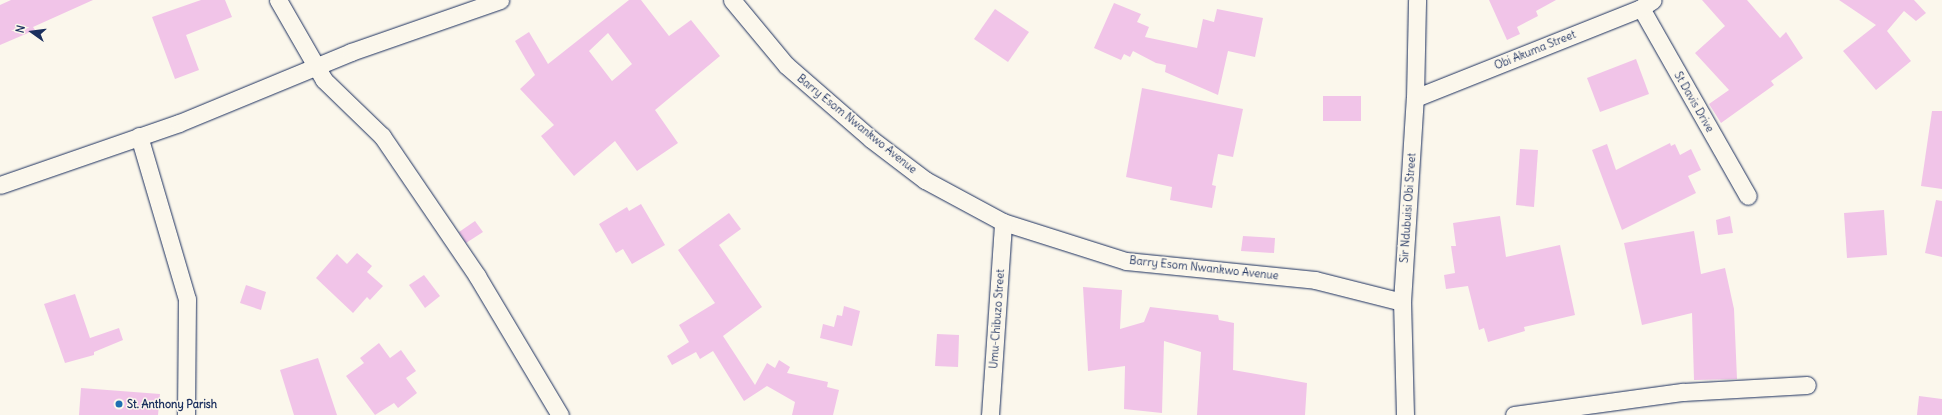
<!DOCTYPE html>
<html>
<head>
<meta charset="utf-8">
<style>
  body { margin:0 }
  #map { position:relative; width:1942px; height:415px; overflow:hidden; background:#fbf7ec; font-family:Delius,sans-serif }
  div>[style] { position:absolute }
  .building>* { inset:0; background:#f1c4e8 }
  .roads { filter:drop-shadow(0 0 1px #1b2f5e) drop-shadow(0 0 1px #1b2f5e) }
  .street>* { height:17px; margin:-8.5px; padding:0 8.5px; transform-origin:8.5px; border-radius:8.5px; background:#fbf7ec }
  .dots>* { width:11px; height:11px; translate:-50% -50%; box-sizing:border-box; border:2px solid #fbf7ec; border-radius:50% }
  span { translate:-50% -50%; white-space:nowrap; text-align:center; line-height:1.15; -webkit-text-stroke:3px #fbf7ec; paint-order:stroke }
  .street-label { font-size:11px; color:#1b2f5e }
  .poi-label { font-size:11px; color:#1b2f5e; font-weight:700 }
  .left { translate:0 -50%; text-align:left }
  .north { position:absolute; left:12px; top:12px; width:40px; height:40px; -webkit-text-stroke:3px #fbf7ec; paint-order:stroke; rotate:284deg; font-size:11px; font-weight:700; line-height:16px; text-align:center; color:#1b2f5e }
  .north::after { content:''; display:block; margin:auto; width:14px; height:18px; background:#1b2f5e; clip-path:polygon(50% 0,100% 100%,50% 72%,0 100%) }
</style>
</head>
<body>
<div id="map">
  <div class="building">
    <i style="clip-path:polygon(11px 0,93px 0,33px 27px,35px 30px,0 45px,0 5px)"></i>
    <i style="clip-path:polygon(201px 0,225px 0,232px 17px,186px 35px,199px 70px,175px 79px,152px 17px)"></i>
    <i style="clip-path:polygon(evenodd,629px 0,641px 0,669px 36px,691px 20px,720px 56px,655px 110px,678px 143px,637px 171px,615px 141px,574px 176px,541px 136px,554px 125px,520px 89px,535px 75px,515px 41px,529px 32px,548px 64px,629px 0,608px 33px,632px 64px,612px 81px,589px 51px,608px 33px)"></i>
    <i style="clip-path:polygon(1489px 0,1556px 0,1536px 11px,1538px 16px,1517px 27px,1520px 34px,1507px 40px)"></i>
    <i style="clip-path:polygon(1702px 0,1747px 0,1780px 38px,1786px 32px,1803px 58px,1771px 81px,1774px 85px,1721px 123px,1709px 104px,1729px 90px,1695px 53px,1725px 26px)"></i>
    <i style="clip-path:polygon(1839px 0,1914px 0,1926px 13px,1916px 21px,1904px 11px,1887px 31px,1911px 61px,1876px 90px,1843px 51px,1876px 25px)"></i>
    <i style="clip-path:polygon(1114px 3px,1141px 14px,1137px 22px,1149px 27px,1145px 37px,1197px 48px,1203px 19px,1214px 22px,1217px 9px,1263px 18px,1255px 57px,1228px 51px,1218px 95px,1165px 72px,1166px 65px,1156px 63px,1133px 51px,1130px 57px,1124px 54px,1121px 60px,1094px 48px)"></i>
    <i style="clip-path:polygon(995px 9px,1029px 32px,1008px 62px,974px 39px)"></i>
    <i style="clip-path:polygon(1636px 59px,1649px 94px,1600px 112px,1587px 78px)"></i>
    <i style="clip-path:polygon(1142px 88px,1243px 109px,1233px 157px,1218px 154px,1212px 185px,1216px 186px,1212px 208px,1170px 200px,1172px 187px,1126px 177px)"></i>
    <i style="clip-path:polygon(1323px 96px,1361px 96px,1361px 121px,1323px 121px)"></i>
    <i style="clip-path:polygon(1932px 111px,1942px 111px,1942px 189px,1921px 186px)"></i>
    <i style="clip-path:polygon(1670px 143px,1671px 146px,1675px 144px,1680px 155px,1691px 149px,1701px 170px,1688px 176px,1696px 193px,1622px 230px,1592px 150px,1607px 144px,1616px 170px)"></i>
    <i style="clip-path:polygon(1520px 149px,1538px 150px,1534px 207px,1516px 205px)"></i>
    <i style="clip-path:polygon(1936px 200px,1942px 201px,1942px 257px,1925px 253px)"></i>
    <i style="clip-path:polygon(641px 204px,665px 245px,632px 264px,623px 249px,616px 253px,599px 224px,627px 207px,629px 211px)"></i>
    <i style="clip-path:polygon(1884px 210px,1887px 255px,1847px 258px,1844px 213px)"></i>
    <i style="clip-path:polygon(729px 213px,741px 229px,719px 245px,762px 307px,723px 336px,755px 385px,767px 363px,775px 368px,779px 360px,790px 367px,787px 373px,828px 382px,827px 387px,839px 390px,833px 415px,792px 415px,795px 402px,767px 386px,744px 401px,713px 351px,700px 359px,696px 352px,672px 365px,667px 356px,689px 342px,679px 325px,715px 303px,678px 250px)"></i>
    <i style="clip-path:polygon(1500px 216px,1506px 257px,1560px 245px,1575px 315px,1524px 327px,1525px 331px,1488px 342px,1484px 328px,1479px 330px,1468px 286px,1446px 289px,1444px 275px,1455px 273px,1451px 246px,1456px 246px,1453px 223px)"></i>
    <i style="clip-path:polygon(1730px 216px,1733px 233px,1718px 235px,1716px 220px)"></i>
    <i style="clip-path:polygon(475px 221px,483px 232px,466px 243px,459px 232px)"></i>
    <i style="clip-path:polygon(1694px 231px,1701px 274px,1725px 268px,1734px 309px,1737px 379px,1694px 380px,1692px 313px,1642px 325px,1624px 243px)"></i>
    <i style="clip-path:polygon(1243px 236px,1275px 238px,1274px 253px,1241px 251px)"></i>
    <i style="clip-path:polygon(357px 253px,372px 266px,367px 272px,383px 286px,370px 300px,367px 297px,353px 313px,316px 278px,337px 254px,347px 264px)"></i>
    <i style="clip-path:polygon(424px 275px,440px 296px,425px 308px,409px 285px)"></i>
    <i style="clip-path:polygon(246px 285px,266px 292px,261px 310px,240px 303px)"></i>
    <i style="clip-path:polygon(1083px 287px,1122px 290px,1120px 329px,1144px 322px,1150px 307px,1218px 315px,1219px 320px,1234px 323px,1233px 370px,1307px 383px,1305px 415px,1197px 415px,1201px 352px,1164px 341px,1162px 413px,1124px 409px,1125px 366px,1088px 371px)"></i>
    <i style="clip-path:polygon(75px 294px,90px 338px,119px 328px,123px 340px,94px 352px,94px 355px,65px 363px,44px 304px)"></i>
    <i style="clip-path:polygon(844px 306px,860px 311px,852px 346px,820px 338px,823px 324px,834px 327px,837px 315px,842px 316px)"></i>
    <i style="clip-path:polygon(937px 334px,959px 335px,958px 367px,935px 366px)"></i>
    <i style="clip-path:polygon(379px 343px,390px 358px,401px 350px,416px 371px,406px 378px,417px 393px,398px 408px,394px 403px,375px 415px,346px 376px,364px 363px,360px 358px)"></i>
    <i style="clip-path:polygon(318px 358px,337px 415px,294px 415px,280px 370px)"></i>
    <i style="clip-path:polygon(81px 388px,160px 394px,158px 415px,79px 415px)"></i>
    <i style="clip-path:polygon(1919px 396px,1942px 399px,1942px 415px,1917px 415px)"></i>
  </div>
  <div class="roads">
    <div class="street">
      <i style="left:278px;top:0;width:92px;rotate:60.1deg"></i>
      <i style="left:324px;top:80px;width:81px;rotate:44deg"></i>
      <i style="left:382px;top:136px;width:169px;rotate:55.8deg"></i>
      <i style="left:477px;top:276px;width:162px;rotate:59.2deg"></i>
      <i style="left:732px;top:0;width:85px;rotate:50.3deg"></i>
      <i style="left:786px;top:65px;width:113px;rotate:41deg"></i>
      <i style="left:871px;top:139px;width:68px;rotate:37.2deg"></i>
      <i style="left:925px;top:180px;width:89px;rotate:28.3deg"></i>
      <i style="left:1003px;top:222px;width:129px;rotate:17.6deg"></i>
      <i style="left:1126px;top:261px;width:190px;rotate:5.7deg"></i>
      <i style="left:1315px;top:280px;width:90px;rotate:14.2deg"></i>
      <i style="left:1641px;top:8px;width:216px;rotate:60.4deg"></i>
      <i style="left:1415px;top:98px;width:243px;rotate:-21.7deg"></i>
      <i style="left:1641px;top:8px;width:14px;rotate:-34deg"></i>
      <i style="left:139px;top:136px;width:170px;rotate:73.6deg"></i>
      <i style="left:187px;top:299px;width:116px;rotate:90.5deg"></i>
      <i style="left:0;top:185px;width:189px;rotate:-19.1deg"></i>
      <i style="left:179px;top:123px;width:186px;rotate:-22.4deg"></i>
      <i style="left:351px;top:52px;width:158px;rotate:-19.2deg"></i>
      <i style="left:990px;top:415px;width:193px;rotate:-86.1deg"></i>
      <i style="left:1405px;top:415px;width:113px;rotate:-91.5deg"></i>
      <i style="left:1402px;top:302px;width:204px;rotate:-86.4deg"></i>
      <i style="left:1415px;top:98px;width:98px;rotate:-88.8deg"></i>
      <i style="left:1514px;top:415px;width:171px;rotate:-7.8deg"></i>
      <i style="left:1683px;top:392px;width:124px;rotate:-3.2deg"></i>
    </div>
  </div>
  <div class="dots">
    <i style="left:119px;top:404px;background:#1f6fb2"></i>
  </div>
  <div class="street-label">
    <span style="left:1535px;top:50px;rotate:-22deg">Obi Akuma Street</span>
    <span style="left:1694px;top:102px;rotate:60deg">St Davis Drive</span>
    <span style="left:857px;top:124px;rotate:39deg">Barry Esom Nwankwo Avenue</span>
    <span style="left:1408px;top:208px;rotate:-86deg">Sir Ndubuisi Obi Street</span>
    <span style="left:1204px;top:268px;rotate:6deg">Barry Esom Nwankwo Avenue</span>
    <span style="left:997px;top:319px;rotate:-86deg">Umu-Chibuzo Street</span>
  </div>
  <div class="poi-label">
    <span class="left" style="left:127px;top:404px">St. Anthony Parish</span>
  </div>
  <div class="north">N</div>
</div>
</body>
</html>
